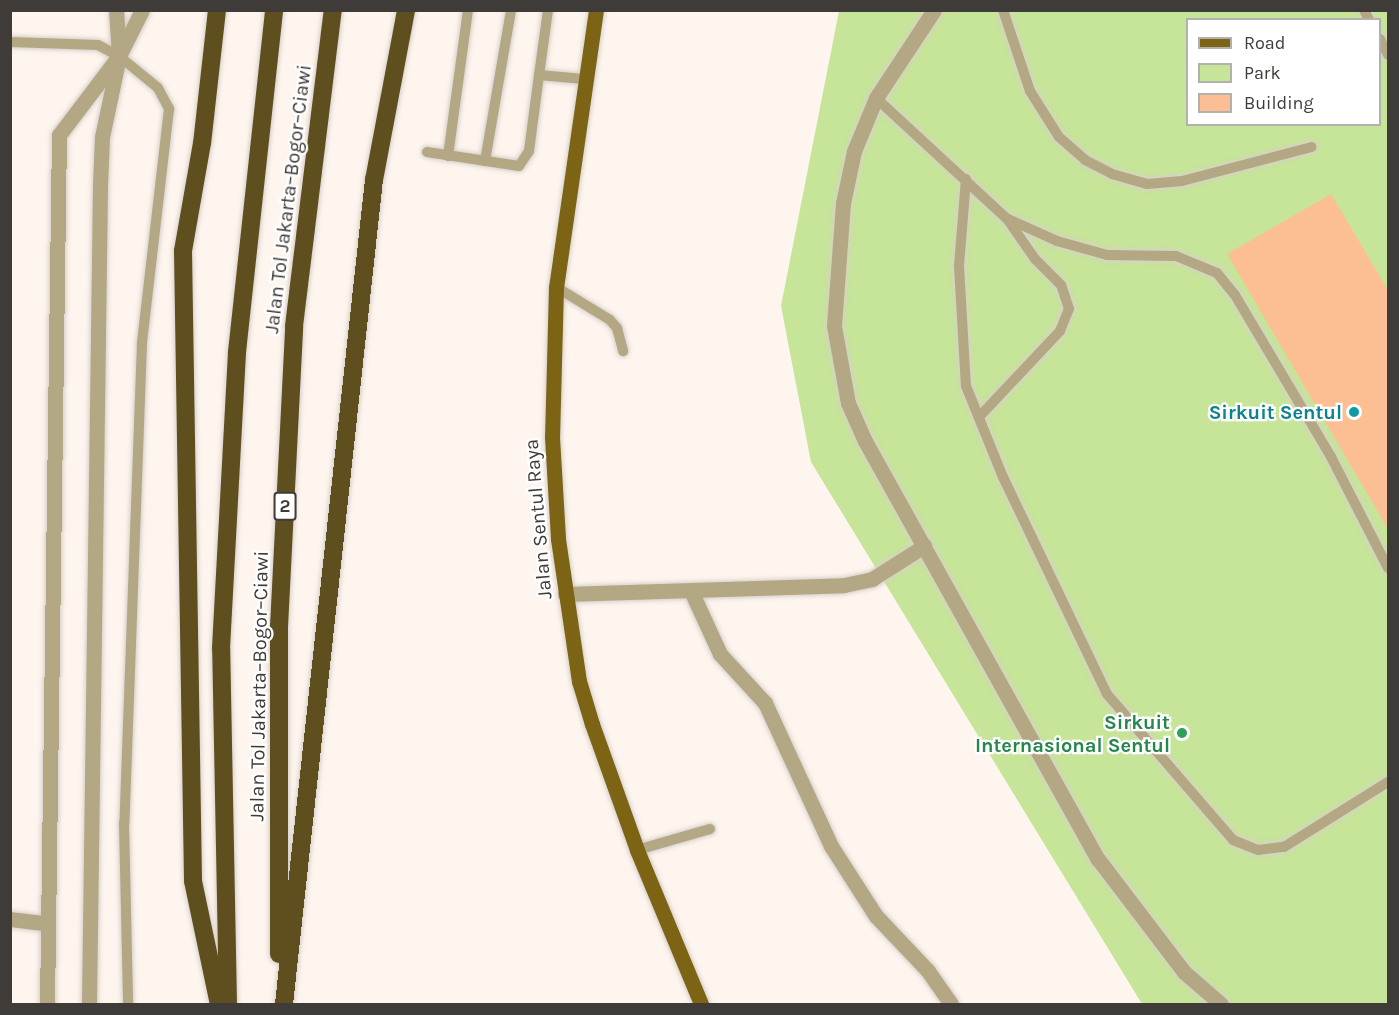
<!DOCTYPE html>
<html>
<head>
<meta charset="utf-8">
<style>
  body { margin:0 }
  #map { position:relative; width:1399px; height:1015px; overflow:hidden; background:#fdf5ee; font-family:Karla,sans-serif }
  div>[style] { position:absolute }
  .green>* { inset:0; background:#c6e598 }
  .building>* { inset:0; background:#fcbf93 }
  .roads { filter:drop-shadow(0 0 2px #d7d0ca) drop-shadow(0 0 2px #d7d0ca) }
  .lane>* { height:10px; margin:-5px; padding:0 5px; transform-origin:5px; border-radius:5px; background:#b4a783 }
  .street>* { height:15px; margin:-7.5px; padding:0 7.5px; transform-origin:7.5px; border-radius:7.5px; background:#b4a783 }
  .primary>* { height:15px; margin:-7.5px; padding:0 7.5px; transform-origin:7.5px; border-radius:7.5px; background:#7d6314 }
  .highway>* { height:18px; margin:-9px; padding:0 9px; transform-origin:9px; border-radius:9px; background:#5f4e1e }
  .dots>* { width:16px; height:16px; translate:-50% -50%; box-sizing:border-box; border:3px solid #fff; border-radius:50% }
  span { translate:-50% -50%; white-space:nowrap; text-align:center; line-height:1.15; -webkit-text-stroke:4.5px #fff; paint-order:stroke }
  .shield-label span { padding:2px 4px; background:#fff; border:2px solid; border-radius:4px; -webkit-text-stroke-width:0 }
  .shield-label { font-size:18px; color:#3e3b38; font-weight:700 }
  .street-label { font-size:20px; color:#3e3b38 }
  .culture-label { font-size:20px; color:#0d838f; font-weight:700 }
  .right { translate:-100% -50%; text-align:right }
  .leisure-label { font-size:20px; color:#27864d; font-weight:700 }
  .frame { position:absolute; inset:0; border:12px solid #3e3b38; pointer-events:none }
  .legend { position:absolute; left:1186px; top:18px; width:195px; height:108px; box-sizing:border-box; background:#fff; border:2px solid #b2b1af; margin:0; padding:8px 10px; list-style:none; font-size:18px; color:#3e3b38 }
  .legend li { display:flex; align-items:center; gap:12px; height:30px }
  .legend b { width:30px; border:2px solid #b2b1af }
</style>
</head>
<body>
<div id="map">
  <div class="green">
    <i style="clip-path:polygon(evenodd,839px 11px,1388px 11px,1388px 1004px,1142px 1004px,811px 462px,781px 306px,839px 11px,1188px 20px,1380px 20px,1380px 124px,1188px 124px,1188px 20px)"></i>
  </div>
  <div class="building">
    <i style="clip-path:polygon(1331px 194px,1389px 292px,1389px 531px,1227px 254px)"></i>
  </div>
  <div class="roads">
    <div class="lane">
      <i style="left:1003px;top:10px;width:85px;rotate:71.6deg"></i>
      <i style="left:1030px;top:91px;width:54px;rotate:57.8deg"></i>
      <i style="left:1059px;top:137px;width:35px;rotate:41deg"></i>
      <i style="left:1085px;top:160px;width:30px;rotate:27deg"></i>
      <i style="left:1112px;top:174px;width:36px;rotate:16deg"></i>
      <i style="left:1147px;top:184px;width:35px;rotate:-5deg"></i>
      <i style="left:1182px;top:181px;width:134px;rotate:-14.7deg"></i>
      <i style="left:1364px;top:10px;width:11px;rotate:63deg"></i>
      <i style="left:1380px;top:39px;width:18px;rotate:63deg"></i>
      <i style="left:11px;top:42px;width:87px;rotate:2deg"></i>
      <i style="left:98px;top:45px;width:24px;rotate:28deg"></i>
      <i style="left:119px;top:56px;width:50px;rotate:39.4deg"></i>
      <i style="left:158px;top:88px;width:24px;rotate:62deg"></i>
      <i style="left:169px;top:109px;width:236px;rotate:96.6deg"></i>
      <i style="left:142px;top:343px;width:480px;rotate:92.1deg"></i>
      <i style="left:124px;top:823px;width:181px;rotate:88.7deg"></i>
      <i style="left:539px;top:75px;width:66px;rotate:-82.1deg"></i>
      <i style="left:876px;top:98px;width:177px;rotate:42.7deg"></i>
      <i style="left:1006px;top:218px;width:56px;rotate:24.3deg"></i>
      <i style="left:1057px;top:241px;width:52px;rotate:15.6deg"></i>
      <i style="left:1107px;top:255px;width:69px;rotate:0.8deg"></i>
      <i style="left:1176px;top:256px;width:44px;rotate:22.5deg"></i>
      <i style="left:1217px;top:273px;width:28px;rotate:51deg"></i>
      <i style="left:1235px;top:295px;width:188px;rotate:59.3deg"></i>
      <i style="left:1331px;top:457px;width:125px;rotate:62.8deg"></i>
      <i style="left:427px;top:152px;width:93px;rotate:8.7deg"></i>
      <i style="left:519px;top:166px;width:18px;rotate:-56deg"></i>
      <i style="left:529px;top:151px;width:77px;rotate:-82.5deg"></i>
      <i style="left:539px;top:75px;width:45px;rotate:5.1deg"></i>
      <i style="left:448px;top:156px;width:147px;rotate:-82.2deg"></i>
      <i style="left:485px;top:161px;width:153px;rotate:-80.2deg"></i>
      <i style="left:966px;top:179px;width:87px;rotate:94.6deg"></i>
      <i style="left:959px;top:266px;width:120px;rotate:86.7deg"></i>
      <i style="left:966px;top:386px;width:98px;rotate:67.9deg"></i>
      <i style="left:1003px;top:477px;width:241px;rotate:64.4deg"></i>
      <i style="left:1107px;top:694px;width:193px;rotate:49.2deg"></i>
      <i style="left:1233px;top:840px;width:27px;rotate:22deg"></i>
      <i style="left:1258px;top:850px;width:26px;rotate:-7deg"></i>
      <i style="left:1284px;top:847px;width:123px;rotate:-32deg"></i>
      <i style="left:556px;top:287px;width:63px;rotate:31.4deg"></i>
      <i style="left:610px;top:320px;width:11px;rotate:49deg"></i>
      <i style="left:617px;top:328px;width:24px;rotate:75deg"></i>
      <i style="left:979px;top:417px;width:118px;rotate:-46.7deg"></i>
      <i style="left:1060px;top:331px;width:24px;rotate:-68deg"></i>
      <i style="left:1069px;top:309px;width:25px;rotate:-108deg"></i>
      <i style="left:1061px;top:285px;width:37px;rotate:-135deg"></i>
      <i style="left:1035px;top:259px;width:47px;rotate:-124.7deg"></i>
      <i style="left:637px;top:850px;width:76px;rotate:-16deg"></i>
    </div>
    <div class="street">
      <i style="left:934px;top:10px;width:105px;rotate:123.4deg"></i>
      <i style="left:876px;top:98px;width:57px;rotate:112.5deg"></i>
      <i style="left:854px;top:151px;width:53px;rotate:101.9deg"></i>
      <i style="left:843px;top:203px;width:123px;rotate:94.2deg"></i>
      <i style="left:834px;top:326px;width:78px;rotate:79.7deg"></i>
      <i style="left:848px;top:403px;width:42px;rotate:65.9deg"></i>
      <i style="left:865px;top:441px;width:479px;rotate:60.9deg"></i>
      <i style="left:1098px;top:859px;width:142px;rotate:52.7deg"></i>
      <i style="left:1184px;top:972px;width:49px;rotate:40.9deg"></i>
      <i style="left:692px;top:593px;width:67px;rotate:65.3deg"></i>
      <i style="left:720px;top:654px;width:67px;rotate:47.4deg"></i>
      <i style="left:765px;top:703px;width:157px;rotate:65.2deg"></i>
      <i style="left:831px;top:846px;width:83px;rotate:57.3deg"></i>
      <i style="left:876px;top:916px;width:76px;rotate:46.6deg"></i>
      <i style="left:928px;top:971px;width:40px;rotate:55.1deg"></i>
      <i style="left:565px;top:594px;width:279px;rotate:-1.8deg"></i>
      <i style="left:844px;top:585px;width:29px;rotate:-12deg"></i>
      <i style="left:872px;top:579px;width:62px;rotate:-32.4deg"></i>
      <i style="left:10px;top:919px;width:38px;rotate:7deg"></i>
      <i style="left:47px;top:1004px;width:869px;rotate:-89.21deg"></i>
      <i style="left:59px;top:135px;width:99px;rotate:-52.8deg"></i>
      <i style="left:119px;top:56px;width:51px;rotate:-63.4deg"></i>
      <i style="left:89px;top:1004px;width:818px;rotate:-89.23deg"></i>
      <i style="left:100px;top:186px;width:49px;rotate:-87.7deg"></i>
      <i style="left:102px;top:137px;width:83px;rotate:-78.1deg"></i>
      <i style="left:119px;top:56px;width:46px;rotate:-93.7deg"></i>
    </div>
    <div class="primary">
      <i style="left:596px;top:10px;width:280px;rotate:98.2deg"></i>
      <i style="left:556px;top:287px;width:150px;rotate:91.5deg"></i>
      <i style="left:552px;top:437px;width:102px;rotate:86.6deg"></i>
      <i style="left:558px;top:539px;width:144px;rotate:81.6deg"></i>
      <i style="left:579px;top:681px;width:45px;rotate:73.2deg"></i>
      <i style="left:592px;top:724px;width:134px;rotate:70.3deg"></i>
      <i style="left:637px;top:850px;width:167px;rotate:67.4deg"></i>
    </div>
    <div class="highway">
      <i style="left:217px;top:10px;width:134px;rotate:96.4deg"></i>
      <i style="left:202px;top:143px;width:110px;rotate:100deg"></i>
      <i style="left:183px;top:251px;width:630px;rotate:89.09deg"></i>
      <i style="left:193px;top:881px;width:126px;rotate:78.1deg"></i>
      <i style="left:279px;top:954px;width:327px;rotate:-90deg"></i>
      <i style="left:279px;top:627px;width:301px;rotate:-87.1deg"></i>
      <i style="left:294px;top:326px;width:318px;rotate:-83deg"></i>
      <i style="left:228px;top:1004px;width:356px;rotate:-91.1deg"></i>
      <i style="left:221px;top:648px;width:296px;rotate:-86.9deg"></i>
      <i style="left:237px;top:352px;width:344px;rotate:-83.8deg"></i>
      <i style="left:284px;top:1004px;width:829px;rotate:-83.77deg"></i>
      <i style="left:374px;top:180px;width:173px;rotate:-79.3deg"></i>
    </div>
  </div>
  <div class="dots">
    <i style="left:1354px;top:412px;background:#0f9aa8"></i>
    <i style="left:1182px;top:733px;background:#2e9e5b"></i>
  </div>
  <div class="shield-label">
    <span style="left:285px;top:506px">2</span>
  </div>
  <div class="street-label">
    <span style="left:288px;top:199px;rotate:-83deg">Jalan Tol Jakarta–Bogor–Ciawi</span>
    <span style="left:538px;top:519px;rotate:-95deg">Jalan Sentul Raya</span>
    <span style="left:259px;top:686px;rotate:-89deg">Jalan Tol Jakarta–Bogor–Ciawi</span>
  </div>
  <div class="culture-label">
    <span class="right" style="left:1342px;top:412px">Sirkuit Sentul</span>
  </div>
  <div class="leisure-label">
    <span class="right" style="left:1170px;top:734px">Sirkuit<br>Internasional Sentul</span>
  </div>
  <div class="frame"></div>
  <ul class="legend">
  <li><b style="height:8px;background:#7d6314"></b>Road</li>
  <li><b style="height:16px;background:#c6e598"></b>Park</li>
  <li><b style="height:16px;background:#fcbf93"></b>Building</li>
  </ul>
</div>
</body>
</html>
